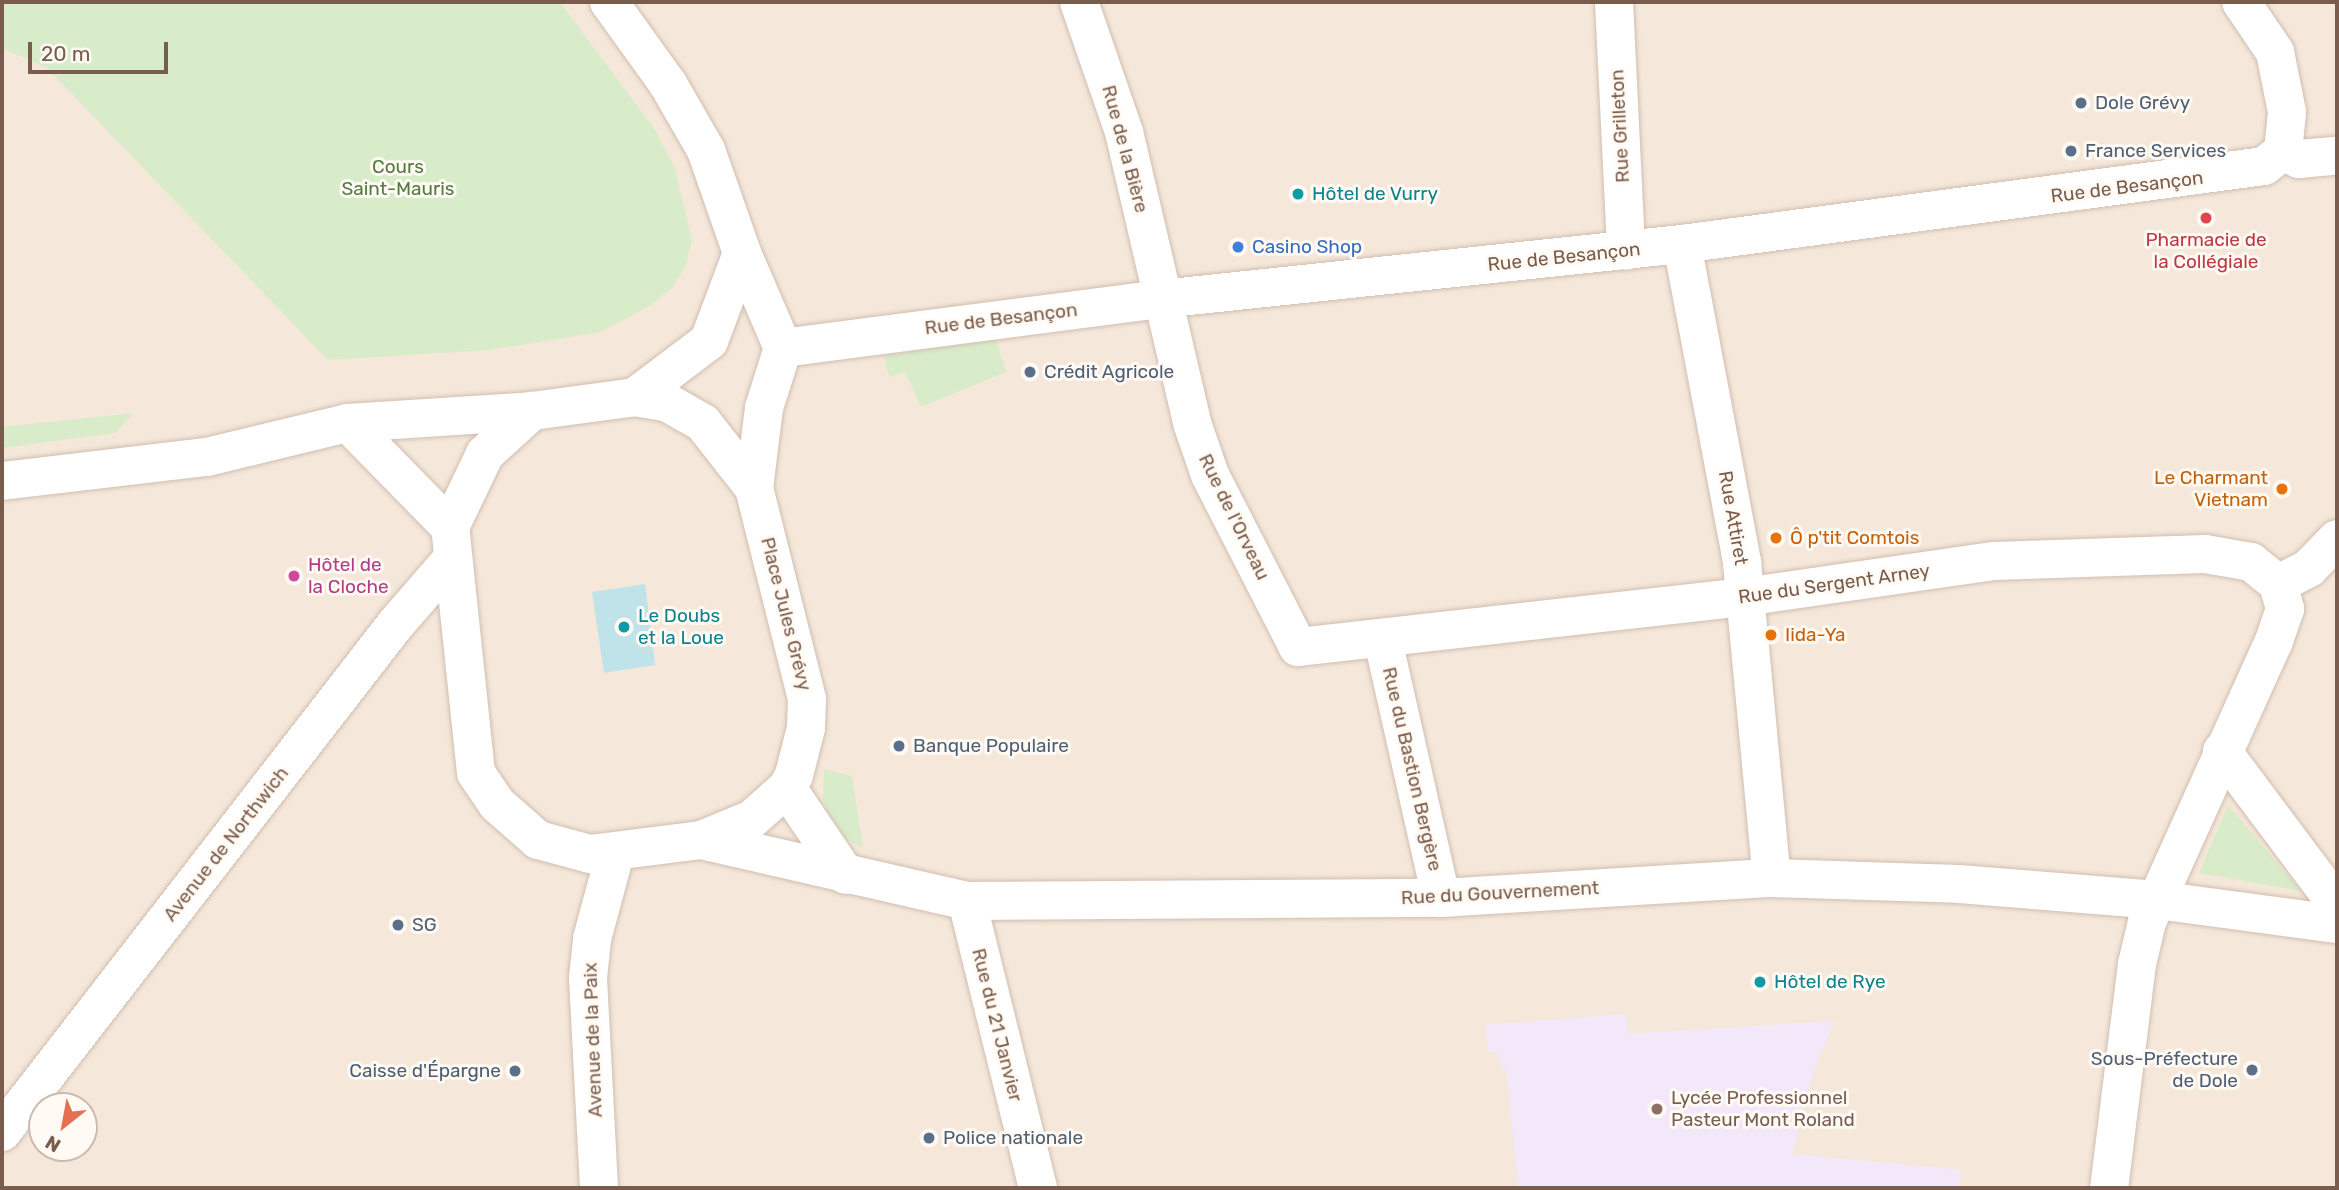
<!DOCTYPE html>
<html>
<head>
<meta charset="utf-8">
<style>
  body { margin:0 }
  #map { position:relative; width:2339px; height:1190px; overflow:hidden; background:#fdf6ec; font-family:Rubik,sans-serif }
  div>[style] { position:absolute }
  .residential>* { inset:0; background:#f5e8da }
  .education>* { inset:0; background:#f3e8fa }
  .green>* { inset:0; background:#d8ecc9 }
  .water>* { inset:0; background:#bfe3e8 }
  .roads { filter:drop-shadow(0 0 2px #d1beb0) drop-shadow(0 0 2px #d1beb0) }
  .pedestrian>* { height:38px; margin:-19px; padding:0 19px; transform-origin:19px; border-radius:19px; background:#fff }
  .minor>* { height:38px; margin:-19px; padding:0 19px; transform-origin:19px; border-radius:19px; background:#fff }
  .tertiary>* { height:38px; margin:-19px; padding:0 19px; transform-origin:19px; border-radius:19px; background:#fff }
  .secondary>* { height:38px; margin:-19px; padding:0 19px; transform-origin:19px; border-radius:19px; background:#fff }
  .dots>* { width:19px; height:19px; translate:-50% -50%; box-sizing:border-box; border:4px solid #fffaf3; border-radius:50% }
  span { translate:-50% -50%; white-space:nowrap; text-align:center; line-height:1.15; -webkit-text-stroke:6px #fffaf3; paint-order:stroke }
  .service-label { font-size:19px; color:#4e5e75 }
  .left { translate:0 -50%; text-align:left }
  .right { translate:-100% -50%; text-align:right }
  .street-label { font-size:19px; color:#7a5c4d }
  .park-label { font-size:19px; color:#537a41 }
  .culture-label { font-size:19px; color:#0d838f }
  .health-label { font-size:19px; color:#be3a42 }
  .shop-label { font-size:19px; color:#366cbe }
  .food-label { font-size:19px; color:#c56008 }
  .hotel-label { font-size:19px; color:#b23c85 }
  .education-label { font-size:19px; color:#785e54 }
  .frame { position:absolute; inset:0; border:4px solid #7a5c4d; pointer-events:none }
  .north { position:absolute; left:28px; top:1092px; width:70px; height:70px; box-sizing:border-box; background:#fffaf3; border:2px solid #cabbb1; border-radius:50%; rotate:211deg; font-size:19px; font-weight:700; line-height:28px; text-align:center; color:#7a5c4d }
  .north::after { content:''; display:block; margin:auto; width:24px; height:32px; background:#e76f51; clip-path:polygon(50% 0,100% 100%,50% 72%,0 100%) }
  .scale { position:absolute; left:28px; top:42px; width:140px; height:32px; box-sizing:border-box; border:4px solid #7a5c4d; border-top:0; padding-left:9px; font-size:21px; line-height:24px; white-space:nowrap; color:#7a5c4d; -webkit-text-stroke:5px #fffaf3; paint-order:stroke }
</style>
</head>
<body>
<div id="map">
  <div class="residential">
    <i style="clip-path:polygon(evenodd,2px 2px,2337px 2px,2337px 1188px,2px 1188px,2px 2px,42px 1106px,84px 1106px,84px 1148px,42px 1148px,42px 1106px)"></i>
  </div>
  <div class="education">
    <i style="clip-path:polygon(1626px 1014px,1628px 1034px,1835px 1021px,1813px 1073px,1792px 1154px,1961px 1170px,1959px 1188px,1518px 1188px,1507px 1070px,1501px 1069px,1498px 1052px,1488px 1052px,1486px 1025px)"></i>
  </div>
  <div class="green">
    <i style="clip-path:polygon(2px 2px,560px 2px,655px 130px,675px 168px,692px 241px,685px 267px,672px 288px,649px 306px,601px 332px,489px 350px,328px 360px,47px 68px,2px 48px)"></i>
    <i style="clip-path:polygon(996px 338px,1006px 372px,921px 407px,905px 372px,889px 377px,884px 356px)"></i>
    <i style="clip-path:polygon(134px 413px,115px 433px,2px 448px,2px 427px)"></i>
    <i style="clip-path:polygon(824px 769px,852px 776px,863px 848px,846px 839px,828px 812px,823px 799px)"></i>
    <i style="clip-path:polygon(2228px 805px,2301px 891px,2199px 873px)"></i>
  </div>
  <div class="water">
    <i style="clip-path:polygon(645px 584px,655px 665px,604px 673px,592px 592px)"></i>
  </div>
  <div class="roads">
    <div class="pedestrian">
      <i style="left:1614px;top:2px;width:249px;rotate:87.2deg"></i>
      <i style="left:2283px;top:151px;width:18px;rotate:27deg"></i>
      <i style="left:2299px;top:159px;width:38px;rotate:-5deg"></i>
      <i style="left:1682px;top:244px;width:325px;rotate:79.3deg"></i>
      <i style="left:1742px;top:563px;width:316px;rotate:84.6deg"></i>
      <i style="left:2278px;top:584px;width:35px;rotate:-27deg"></i>
      <i style="left:2309px;top:568px;width:40px;rotate:-46deg"></i>
    </div>
    <div class="minor">
      <i style="left:1079px;top:2px;width:138px;rotate:70.9deg"></i>
      <i style="left:1124px;top:132px;width:299px;rotate:76.8deg"></i>
      <i style="left:1192px;top:423px;width:55px;rotate:70.9deg"></i>
      <i style="left:1210px;top:475px;width:193px;rotate:62.9deg"></i>
      <i style="left:1298px;top:647px;width:449px;rotate:-6.4deg"></i>
      <i style="left:1744px;top:597px;width:253px;rotate:-8.2deg"></i>
      <i style="left:1994px;top:561px;width:211px;rotate:-1.9deg"></i>
      <i style="left:2205px;top:554px;width:47px;rotate:9.9deg"></i>
      <i style="left:2251px;top:562px;width:35px;rotate:39deg"></i>
      <i style="left:2278px;top:584px;width:26px;rotate:74deg"></i>
      <i style="left:2285px;top:609px;width:36px;rotate:109deg"></i>
      <i style="left:2273px;top:643px;width:306px;rotate:114.3deg"></i>
      <i style="left:2147px;top:922px;width:43px;rotate:103.4deg"></i>
      <i style="left:2137px;top:964px;width:226px;rotate:97.1deg"></i>
      <i style="left:783px;top:348px;width:381px;rotate:-7.4deg"></i>
      <i style="left:1161px;top:299px;width:524px;rotate:-6.03deg"></i>
      <i style="left:1682px;top:244px;width:587px;rotate:-7.63deg"></i>
      <i style="left:2264px;top:166px;width:24px;rotate:-38deg"></i>
      <i style="left:2283px;top:151px;width:39px;rotate:-84deg"></i>
      <i style="left:2287px;top:112px;width:61px;rotate:-101.3deg"></i>
      <i style="left:2275px;top:52px;width:60px;rotate:-124.2deg"></i>
      <i style="left:1383px;top:640px;width:264px;rotate:77.3deg"></i>
      <i style="left:2222px;top:751px;width:192px;rotate:53.2deg"></i>
      <i style="left:787px;top:788px;width:105px;rotate:55.9deg"></i>
      <i style="left:701px;top:840px;width:273px;rotate:12.9deg"></i>
      <i style="left:967px;top:901px;width:474px;rotate:-0.4deg"></i>
      <i style="left:1441px;top:898px;width:332px;rotate:-3.5deg"></i>
      <i style="left:1772px;top:878px;width:187px;rotate:1.8deg"></i>
      <i style="left:1959px;top:884px;width:199px;rotate:4.6deg"></i>
      <i style="left:2157px;top:900px;width:182px;rotate:7.6deg"></i>
      <i style="left:967px;top:901px;width:296px;rotate:76.1deg"></i>
    </div>
    <div class="tertiary">
      <i style="left:2px;top:1132px;width:641px;rotate:-52.22deg"></i>
      <i style="left:395px;top:625px;width:89px;rotate:-49.1deg"></i>
    </div>
    <div class="secondary">
      <i style="left:609px;top:2px;width:101px;rotate:54.3deg"></i>
      <i style="left:668px;top:84px;width:76px;rotate:60.1deg"></i>
      <i style="left:706px;top:150px;width:109px;rotate:70.7deg"></i>
      <i style="left:742px;top:253px;width:103px;rotate:66.7deg"></i>
      <i style="left:783px;top:348px;width:63px;rotate:107.6deg"></i>
      <i style="left:764px;top:408px;width:81px;rotate:97.1deg"></i>
      <i style="left:635px;top:397px;width:93px;rotate:-37.1deg"></i>
      <i style="left:709px;top:341px;width:94px;rotate:-69.4deg"></i>
      <i style="left:348px;top:423px;width:146px;rotate:45.6deg"></i>
      <i style="left:2px;top:481px;width:206px;rotate:-6.7deg"></i>
      <i style="left:207px;top:457px;width:145px;rotate:-13.6deg"></i>
      <i style="left:348px;top:423px;width:184px;rotate:-3.7deg"></i>
      <i style="left:532px;top:411px;width:104px;rotate:-7.7deg"></i>
      <i style="left:635px;top:397px;width:34px;rotate:10deg"></i>
      <i style="left:668px;top:403px;width:40px;rotate:29.7deg"></i>
      <i style="left:703px;top:423px;width:83px;rotate:51.9deg"></i>
      <i style="left:754px;top:488px;width:218px;rotate:75.9deg"></i>
      <i style="left:807px;top:699px;width:29px;rotate:92deg"></i>
      <i style="left:806px;top:728px;width:49px;rotate:104.3deg"></i>
      <i style="left:794px;top:775px;width:15px;rotate:118deg"></i>
      <i style="left:787px;top:788px;width:47px;rotate:138.5deg"></i>
      <i style="left:752px;top:819px;width:55px;rotate:157.6deg"></i>
      <i style="left:701px;top:840px;width:112px;rotate:172.8deg"></i>
      <i style="left:590px;top:854px;width:54px;rotate:-164.9deg"></i>
      <i style="left:538px;top:840px;width:55px;rotate:-138.7deg"></i>
      <i style="left:497px;top:804px;width:37px;rotate:-124deg"></i>
      <i style="left:476px;top:773px;width:247px;rotate:-96deg"></i>
      <i style="left:450px;top:527px;width:81px;rotate:-64.4deg"></i>
      <i style="left:485px;top:454px;width:64px;rotate:-42.5deg"></i>
      <i style="left:599px;top:1188px;width:210px;rotate:-93deg"></i>
      <i style="left:588px;top:978px;width:39px;rotate:-84deg"></i>
      <i style="left:592px;top:939px;width:88px;rotate:-74.9deg"></i>
    </div>
  </div>
  <div class="dots">
    <i style="left:2081px;top:103px;background:#5c6f8a"></i>
    <i style="left:2071px;top:151px;background:#5c6f8a"></i>
    <i style="left:1298px;top:194px;background:#0f9aa8"></i>
    <i style="left:2206px;top:218px;background:#e0444e"></i>
    <i style="left:1238px;top:247px;background:#3f7fe0"></i>
    <i style="left:1030px;top:372px;background:#5c6f8a"></i>
    <i style="left:2282px;top:489px;background:#e8710a"></i>
    <i style="left:1776px;top:538px;background:#e8710a"></i>
    <i style="left:294px;top:576px;background:#d1479c"></i>
    <i style="left:624px;top:627px;background:#0f9aa8"></i>
    <i style="left:1771px;top:635px;background:#e8710a"></i>
    <i style="left:899px;top:746px;background:#5c6f8a"></i>
    <i style="left:398px;top:925px;background:#5c6f8a"></i>
    <i style="left:1760px;top:982px;background:#0f9aa8"></i>
    <i style="left:2252px;top:1070px;background:#5c6f8a"></i>
    <i style="left:515px;top:1071px;background:#5c6f8a"></i>
    <i style="left:1657px;top:1109px;background:#8d6e63"></i>
    <i style="left:929px;top:1138px;background:#5c6f8a"></i>
  </div>
  <div class="service-label">
    <span class="left" style="left:2095px;top:103px">Dole Grévy</span>
    <span class="left" style="left:2085px;top:151px">France Services</span>
    <span class="left" style="left:1044px;top:372px">Crédit Agricole</span>
    <span class="left" style="left:913px;top:746px">Banque Populaire</span>
    <span class="left" style="left:412px;top:925px">SG</span>
    <span class="right" style="left:2238px;top:1070px">Sous-Préfecture<br>de Dole</span>
    <span class="right" style="left:501px;top:1071px">Caisse d'Épargne</span>
    <span class="left" style="left:943px;top:1138px">Police nationale</span>
  </div>
  <div class="street-label">
    <span style="left:1620px;top:126px;rotate:-93deg">Rue Grilleton</span>
    <span style="left:1125px;top:149px;rotate:75deg">Rue de la Bière</span>
    <span style="left:2127px;top:187px;rotate:-7deg">Rue de Besançon</span>
    <span style="left:1564px;top:257px;rotate:-6deg">Rue de Besançon</span>
    <span style="left:1001px;top:319px;rotate:-7deg">Rue de Besançon</span>
    <span style="left:1234px;top:517px;rotate:64deg">Rue de l'Orveau</span>
    <span style="left:1733px;top:518px;rotate:80deg">Rue Attiret</span>
    <span style="left:1834px;top:584px;rotate:-8deg">Rue du Sergent Arney</span>
    <span style="left:786px;top:614px;rotate:76deg">Place Jules Grévy</span>
    <span style="left:1412px;top:769px;rotate:77deg">Rue du Bastion Bergère</span>
    <span style="left:226px;top:844px;rotate:-52deg">Avenue de Northwich</span>
    <span style="left:1500px;top:893px;rotate:-3deg">Rue du Gouvernement</span>
    <span style="left:997px;top:1025px;rotate:76deg">Rue du 21 Janvier</span>
    <span style="left:593px;top:1040px;rotate:-92deg">Avenue de la Paix</span>
  </div>
  <div class="park-label">
    <span style="left:398px;top:178px">Cours<br>Saint-Mauris</span>
  </div>
  <div class="culture-label">
    <span class="left" style="left:1312px;top:194px">Hôtel de Vurry</span>
    <span class="left" style="left:638px;top:627px">Le Doubs<br>et la Loue</span>
    <span class="left" style="left:1774px;top:982px">Hôtel de Rye</span>
  </div>
  <div class="health-label">
    <span style="left:2206px;top:251px">Pharmacie de<br>la Collégiale</span>
  </div>
  <div class="shop-label">
    <span class="left" style="left:1252px;top:247px">Casino Shop</span>
  </div>
  <div class="food-label">
    <span class="right" style="left:2268px;top:489px">Le Charmant<br>Vietnam</span>
    <span class="left" style="left:1790px;top:538px">Ô p'tit Comtois</span>
    <span class="left" style="left:1785px;top:635px">Iida-Ya</span>
  </div>
  <div class="hotel-label">
    <span class="left" style="left:308px;top:576px">Hôtel de<br>la Cloche</span>
  </div>
  <div class="education-label">
    <span class="left" style="left:1671px;top:1109px">Lycée Professionnel<br>Pasteur Mont Roland</span>
  </div>
  <div class="frame"></div>
  <div class="north">N</div>
  <div class="scale">20 m</div>
</div>
</body>
</html>
